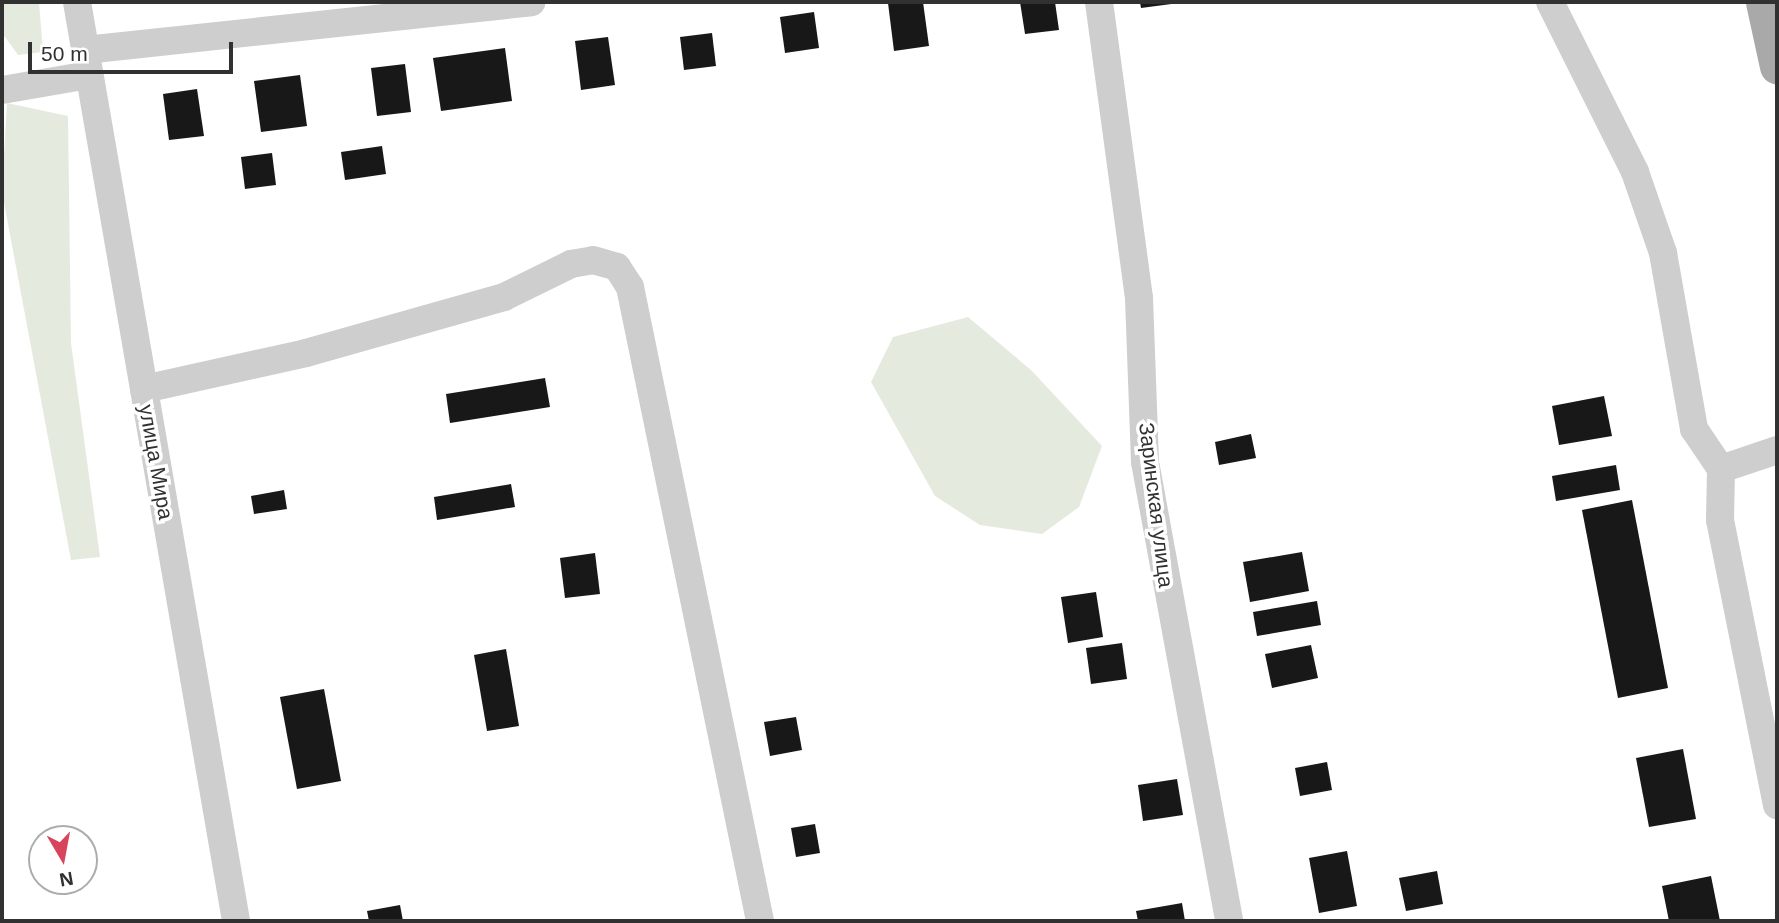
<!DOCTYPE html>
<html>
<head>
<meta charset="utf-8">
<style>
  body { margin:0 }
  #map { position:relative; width:1779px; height:923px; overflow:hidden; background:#fff; font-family:Helvetica,sans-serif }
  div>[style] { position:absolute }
  .green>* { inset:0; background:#e5eade }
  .building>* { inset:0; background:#181818 }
  .minor>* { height:28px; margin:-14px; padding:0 14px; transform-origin:14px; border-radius:14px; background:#cecece }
  .major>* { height:35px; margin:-17.5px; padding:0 17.5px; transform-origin:17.5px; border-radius:17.5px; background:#a9a9a9 }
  span { translate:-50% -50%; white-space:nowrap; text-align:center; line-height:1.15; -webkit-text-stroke:7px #fff; paint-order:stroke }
  .street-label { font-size:21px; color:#313131 }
  .frame { position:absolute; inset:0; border:4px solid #313131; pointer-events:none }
  .north { position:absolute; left:28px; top:825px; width:70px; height:70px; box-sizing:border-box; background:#fff; border:2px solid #adadad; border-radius:50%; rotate:170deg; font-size:19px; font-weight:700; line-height:28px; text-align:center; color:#313131 }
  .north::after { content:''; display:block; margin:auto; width:24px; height:32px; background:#d7445b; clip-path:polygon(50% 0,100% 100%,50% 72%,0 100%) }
  .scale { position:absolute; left:28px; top:42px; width:205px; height:32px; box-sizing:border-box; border:4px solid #313131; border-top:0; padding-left:9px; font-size:21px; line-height:24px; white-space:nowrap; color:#313131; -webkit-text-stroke:5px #fff; paint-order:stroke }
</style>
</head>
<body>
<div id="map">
  <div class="green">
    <i style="clip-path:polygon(2px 2px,39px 2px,43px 52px,18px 55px,2px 33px)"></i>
    <i style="clip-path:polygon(7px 103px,68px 116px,71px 343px,100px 557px,71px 560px,2px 192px)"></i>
    <i style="clip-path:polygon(968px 317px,1031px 370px,1102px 446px,1079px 507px,1042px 534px,980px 525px,935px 496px,871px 382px,893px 337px)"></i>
  </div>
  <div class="building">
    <i style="clip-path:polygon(923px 2px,929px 46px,894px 51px,888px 3px)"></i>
    <i style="clip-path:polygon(1020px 2px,1055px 2px,1059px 30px,1025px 34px)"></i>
    <i style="clip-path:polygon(1140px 2px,1179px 2px,1179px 3px,1141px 8px)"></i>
    <i style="clip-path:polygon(814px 12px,819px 48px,785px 53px,780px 17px)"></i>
    <i style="clip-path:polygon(712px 33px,716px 66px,684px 70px,680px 37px)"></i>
    <i style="clip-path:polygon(608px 37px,615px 85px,581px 90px,575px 41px)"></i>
    <i style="clip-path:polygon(505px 48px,512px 101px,441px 111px,433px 58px)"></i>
    <i style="clip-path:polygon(405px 64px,411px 112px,377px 116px,371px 68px)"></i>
    <i style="clip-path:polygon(300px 75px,307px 126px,261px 132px,254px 81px)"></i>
    <i style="clip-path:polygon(197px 89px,204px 136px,169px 140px,163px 94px)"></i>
    <i style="clip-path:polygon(382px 146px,386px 174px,345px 180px,341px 152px)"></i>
    <i style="clip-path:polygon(272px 153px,276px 185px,245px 189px,241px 157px)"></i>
    <i style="clip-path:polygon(545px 378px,550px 407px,450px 423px,446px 394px)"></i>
    <i style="clip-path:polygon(1604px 396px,1612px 436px,1559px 445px,1552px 406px)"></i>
    <i style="clip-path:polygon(1251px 434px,1256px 458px,1219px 465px,1215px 442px)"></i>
    <i style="clip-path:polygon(1616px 465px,1620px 490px,1556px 501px,1552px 476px)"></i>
    <i style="clip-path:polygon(511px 484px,515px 507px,437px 520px,434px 497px)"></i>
    <i style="clip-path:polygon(284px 490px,287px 509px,254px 514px,251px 496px)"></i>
    <i style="clip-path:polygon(1632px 500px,1668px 688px,1618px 698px,1582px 510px)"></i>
    <i style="clip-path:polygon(1302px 552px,1309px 591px,1250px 602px,1243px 562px)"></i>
    <i style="clip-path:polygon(595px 553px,600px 594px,565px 598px,560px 558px)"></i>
    <i style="clip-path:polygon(1096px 592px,1103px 637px,1068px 643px,1061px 597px)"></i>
    <i style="clip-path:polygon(1317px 601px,1321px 625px,1257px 636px,1253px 612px)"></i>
    <i style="clip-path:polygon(1122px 643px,1127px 679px,1091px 684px,1086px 648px)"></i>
    <i style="clip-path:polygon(1311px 645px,1318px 678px,1272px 688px,1265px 654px)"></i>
    <i style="clip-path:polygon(506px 649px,519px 726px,487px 731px,474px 655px)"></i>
    <i style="clip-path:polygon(324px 689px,341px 781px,297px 789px,280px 697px)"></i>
    <i style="clip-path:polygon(796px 717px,802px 750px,770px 756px,764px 722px)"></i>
    <i style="clip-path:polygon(1683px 749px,1696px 819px,1649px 827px,1636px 758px)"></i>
    <i style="clip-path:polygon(1327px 762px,1332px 790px,1300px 796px,1295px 768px)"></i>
    <i style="clip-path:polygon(1177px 779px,1183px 815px,1143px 821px,1138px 785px)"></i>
    <i style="clip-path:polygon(815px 824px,820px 853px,796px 857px,791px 828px)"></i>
    <i style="clip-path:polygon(1347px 851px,1357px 906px,1319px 913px,1309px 858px)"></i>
    <i style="clip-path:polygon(1437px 871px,1443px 904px,1406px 911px,1399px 878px)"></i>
    <i style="clip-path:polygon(1711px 876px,1720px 921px,1669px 921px,1662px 886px)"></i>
    <i style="clip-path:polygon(1182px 903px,1185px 921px,1138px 921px,1136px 911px)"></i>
    <i style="clip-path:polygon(400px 905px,403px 921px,369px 921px,367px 911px)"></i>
  </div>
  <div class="minor">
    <i style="left:77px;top:2px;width:933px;rotate:80.18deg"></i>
    <i style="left:1099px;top:2px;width:299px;rotate:82.3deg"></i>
    <i style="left:1139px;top:298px;width:164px;rotate:87.9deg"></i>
    <i style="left:1145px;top:462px;width:467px;rotate:79.6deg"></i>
    <i style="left:1550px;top:2px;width:190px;rotate:63.4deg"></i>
    <i style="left:1635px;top:172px;width:86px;rotate:70.9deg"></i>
    <i style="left:1663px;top:253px;width:179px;rotate:80deg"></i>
    <i style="left:1694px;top:429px;width:48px;rotate:56deg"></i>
    <i style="left:1721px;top:469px;width:51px;rotate:91.1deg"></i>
    <i style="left:1720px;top:520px;width:291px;rotate:78.7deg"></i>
    <i style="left:85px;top:50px;width:449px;rotate:-6.1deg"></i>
    <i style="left:2px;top:90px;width:88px;rotate:-9.8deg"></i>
    <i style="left:144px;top:389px;width:166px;rotate:-12.5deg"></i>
    <i style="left:306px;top:353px;width:206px;rotate:-15.8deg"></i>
    <i style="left:504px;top:297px;width:75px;rotate:-26.2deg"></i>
    <i style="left:571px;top:264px;width:22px;rotate:-10deg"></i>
    <i style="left:593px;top:260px;width:25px;rotate:16deg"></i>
    <i style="left:617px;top:267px;width:24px;rotate:57deg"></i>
    <i style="left:630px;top:287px;width:647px;rotate:78.41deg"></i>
    <i style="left:1721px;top:469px;width:59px;rotate:-18.7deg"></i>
  </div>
  <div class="major">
    <i style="left:1763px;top:2px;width:66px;rotate:77.7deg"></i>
  </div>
  <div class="street-label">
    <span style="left:156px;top:462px;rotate:80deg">улица Мира</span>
    <span style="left:1156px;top:505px;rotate:83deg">Заринская улица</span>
  </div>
  <div class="frame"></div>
  <div class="north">N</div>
  <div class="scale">50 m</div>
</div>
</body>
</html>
